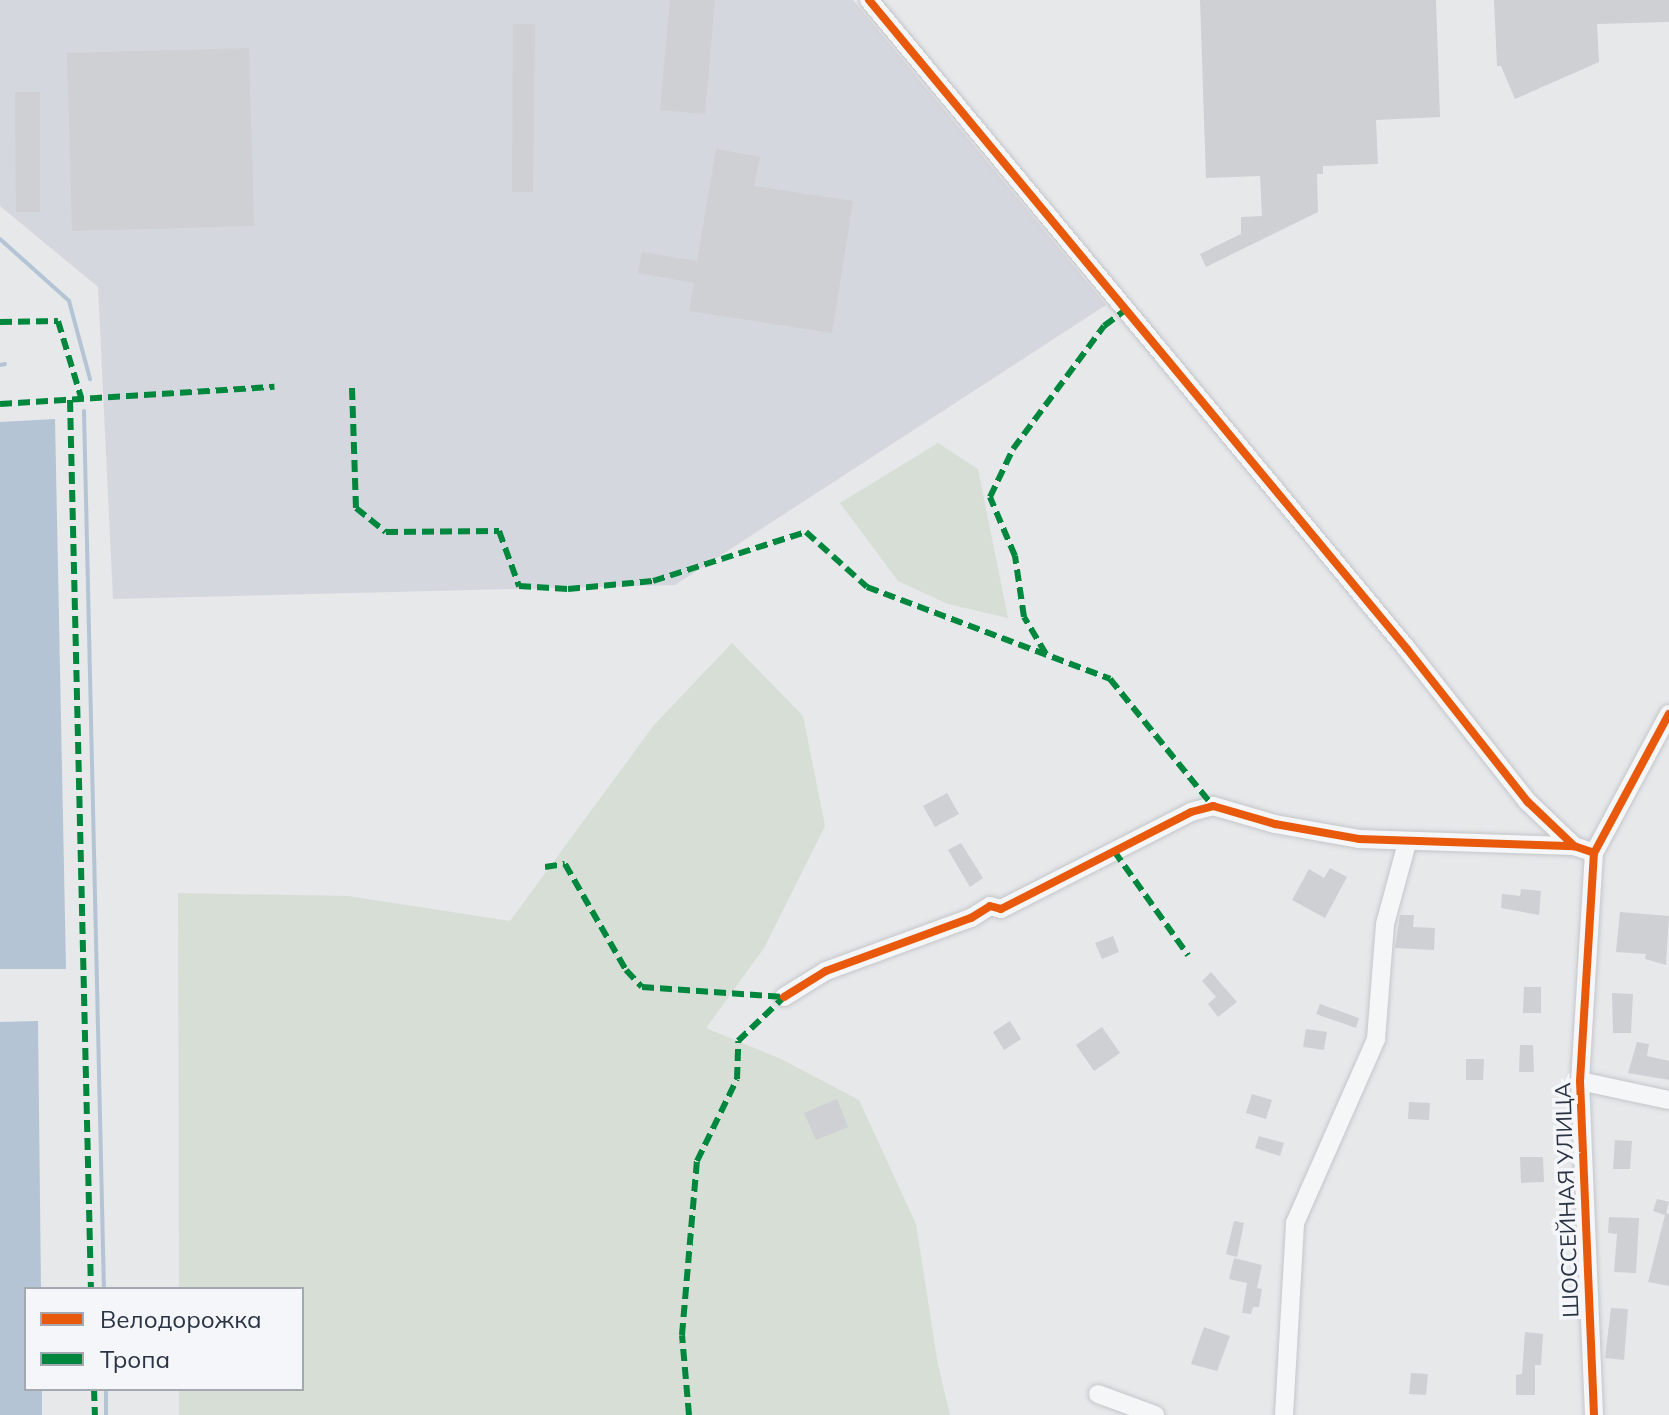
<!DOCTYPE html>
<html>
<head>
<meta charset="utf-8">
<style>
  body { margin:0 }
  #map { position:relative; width:1669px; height:1415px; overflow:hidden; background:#e6e8ea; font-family:Mulish,sans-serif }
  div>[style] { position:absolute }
  .built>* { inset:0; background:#d4d7dd }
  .green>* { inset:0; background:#d6ded6 }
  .water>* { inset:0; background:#b4c4d5 }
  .stream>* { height:4px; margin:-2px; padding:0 2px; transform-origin:2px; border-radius:2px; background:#b4c4d5 }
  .building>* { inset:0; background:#ced0d3 }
  .roads { filter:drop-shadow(0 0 2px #c4c6c8) drop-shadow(0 0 2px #c4c6c8) }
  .street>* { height:18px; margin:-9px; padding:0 9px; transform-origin:9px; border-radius:9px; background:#f5f6f7 }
  .quiet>* { height:6px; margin-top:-3px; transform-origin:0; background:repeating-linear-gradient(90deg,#00873e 0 12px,transparent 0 18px) }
  .cycleway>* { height:8px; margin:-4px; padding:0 4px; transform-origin:4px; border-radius:4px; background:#e8590c }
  span { translate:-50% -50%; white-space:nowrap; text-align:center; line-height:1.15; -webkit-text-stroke:7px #f4f6f9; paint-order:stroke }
  .street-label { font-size:22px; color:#2b3445 }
  .legend { position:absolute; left:24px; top:1287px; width:280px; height:104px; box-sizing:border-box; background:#f4f6f9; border:2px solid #a4a8b1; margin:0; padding:10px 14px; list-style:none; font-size:24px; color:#2b3445 }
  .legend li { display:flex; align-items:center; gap:16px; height:40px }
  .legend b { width:40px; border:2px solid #a4a8b1 }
</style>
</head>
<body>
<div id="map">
  <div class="built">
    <i style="clip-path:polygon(0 0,853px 0,1106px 305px,675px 585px,113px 599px,98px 287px,0 206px)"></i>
  </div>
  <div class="green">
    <i style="clip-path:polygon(938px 443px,978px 469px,1008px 618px,948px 604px,898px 581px,840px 503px)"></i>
    <i style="clip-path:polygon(732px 643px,803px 716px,825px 826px,764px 948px,706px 1028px,781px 1059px,859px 1100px,916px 1224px,938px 1365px,950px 1415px,179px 1415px,179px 1389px,302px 1389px,302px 1289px,179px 1289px,178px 893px,348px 896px,510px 921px,654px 725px)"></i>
  </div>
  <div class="water">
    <i style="clip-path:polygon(55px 419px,66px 969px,0 969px,0 422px)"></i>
    <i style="clip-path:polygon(38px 1021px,41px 1289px,26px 1289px,26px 1389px,42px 1389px,42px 1415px,0 1415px,0 1022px)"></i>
  </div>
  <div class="stream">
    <i style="left:0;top:239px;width:93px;rotate:41.9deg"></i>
    <i style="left:69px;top:301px;width:81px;rotate:74.9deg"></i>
    <i style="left:0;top:365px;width:5px;rotate:-11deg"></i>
    <i style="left:84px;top:411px;width:878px;rotate:88.7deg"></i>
    <i style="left:106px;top:1389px;width:26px;rotate:90deg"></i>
  </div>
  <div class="building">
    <i style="clip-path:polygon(670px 0,715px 0,705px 114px,660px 110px)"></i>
    <i style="clip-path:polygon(1200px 0,1436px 0,1440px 117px,1376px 120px,1378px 164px,1323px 166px,1323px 174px,1317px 174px,1318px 212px,1206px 267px,1200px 254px,1241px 234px,1241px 217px,1262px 216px,1260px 176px,1206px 178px)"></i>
    <i style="clip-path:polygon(1494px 0,1669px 0,1669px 22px,1597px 24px,1599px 62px,1515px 99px,1501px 66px,1497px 66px)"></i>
    <i style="clip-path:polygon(513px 24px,535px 24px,533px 192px,512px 192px)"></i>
    <i style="clip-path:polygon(249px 48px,254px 226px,72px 231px,67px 53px)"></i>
    <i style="clip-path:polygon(15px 92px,40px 92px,40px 212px,16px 212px)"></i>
    <i style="clip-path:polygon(716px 149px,760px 157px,754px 186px,853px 201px,832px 333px,689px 311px,694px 283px,638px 273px,642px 252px,697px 261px)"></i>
    <i style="clip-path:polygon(947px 793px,959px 814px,935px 827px,923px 806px)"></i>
    <i style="clip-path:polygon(961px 843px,983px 878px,970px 887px,948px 850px)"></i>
    <i style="clip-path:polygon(1330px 868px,1347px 877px,1325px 918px,1292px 900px,1309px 869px,1324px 878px)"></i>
    <i style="clip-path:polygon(1521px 889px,1541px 891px,1539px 915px,1501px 908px,1502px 894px,1520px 896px)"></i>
    <i style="clip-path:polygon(1620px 912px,1669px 916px,1666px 965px,1645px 959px,1646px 954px,1616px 952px)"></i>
    <i style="clip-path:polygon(1400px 915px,1414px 915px,1413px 927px,1435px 928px,1434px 950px,1395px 948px)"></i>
    <i style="clip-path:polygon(1113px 936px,1119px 952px,1102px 959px,1095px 943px)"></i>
    <i style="clip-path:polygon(1211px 972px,1237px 1002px,1218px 1017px,1208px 1004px,1216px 997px,1202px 981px)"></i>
    <i style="clip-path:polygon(1524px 987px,1541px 987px,1541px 1013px,1523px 1013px)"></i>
    <i style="clip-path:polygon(1612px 993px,1633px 994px,1631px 1033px,1613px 1033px)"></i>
    <i style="clip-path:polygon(1320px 1004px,1359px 1018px,1356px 1028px,1316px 1014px)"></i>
    <i style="clip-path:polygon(1010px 1021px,1021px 1039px,1004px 1050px,993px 1032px)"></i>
    <i style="clip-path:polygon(1102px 1027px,1120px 1053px,1094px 1071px,1076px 1045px)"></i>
    <i style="clip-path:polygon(1306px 1029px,1327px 1032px,1324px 1050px,1303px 1047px)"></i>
    <i style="clip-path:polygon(1637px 1042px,1649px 1044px,1647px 1056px,1669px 1061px,1669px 1080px,1628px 1073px)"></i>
    <i style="clip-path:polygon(1520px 1045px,1533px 1045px,1534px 1072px,1519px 1072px)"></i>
    <i style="clip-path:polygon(1466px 1059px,1484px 1059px,1483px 1080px,1466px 1080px)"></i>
    <i style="clip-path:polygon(1252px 1094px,1272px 1100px,1266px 1119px,1246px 1113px)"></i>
    <i style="clip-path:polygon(837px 1099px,848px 1127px,816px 1140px,804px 1113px)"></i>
    <i style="clip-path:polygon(1409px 1102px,1430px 1103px,1429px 1120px,1408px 1119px)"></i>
    <i style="clip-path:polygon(1259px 1136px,1284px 1143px,1280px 1156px,1255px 1148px)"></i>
    <i style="clip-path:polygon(1615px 1140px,1632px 1141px,1630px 1169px,1613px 1169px)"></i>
    <i style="clip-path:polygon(1520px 1157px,1543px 1157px,1544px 1182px,1521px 1183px)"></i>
    <i style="clip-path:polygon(1657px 1199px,1669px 1202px,1666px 1213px,1669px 1214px,1669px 1286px,1648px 1282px,1665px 1215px,1653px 1211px)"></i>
    <i style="clip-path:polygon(1609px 1217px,1639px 1218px,1636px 1273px,1614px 1272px,1617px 1234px,1608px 1233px)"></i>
    <i style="clip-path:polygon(1234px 1221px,1244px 1223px,1237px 1257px,1226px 1254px)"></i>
    <i style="clip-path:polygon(1234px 1258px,1262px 1265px,1257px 1288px,1262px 1289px,1259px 1307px,1253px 1307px,1251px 1314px,1242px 1313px,1247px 1283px,1229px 1279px)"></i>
    <i style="clip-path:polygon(1611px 1308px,1628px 1309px,1624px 1360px,1605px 1358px)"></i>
    <i style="clip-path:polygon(1204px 1327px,1230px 1336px,1217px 1371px,1191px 1364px)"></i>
    <i style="clip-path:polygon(1525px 1332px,1543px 1334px,1541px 1365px,1535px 1365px,1535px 1395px,1516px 1395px,1516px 1375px,1522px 1374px)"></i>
    <i style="clip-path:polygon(1411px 1373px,1428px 1374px,1426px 1395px,1409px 1394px)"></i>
  </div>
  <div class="roads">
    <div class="street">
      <i style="left:869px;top:0;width:843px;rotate:50.34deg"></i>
      <i style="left:1407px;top:649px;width:195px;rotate:51.7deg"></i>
      <i style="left:1528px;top:802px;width:64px;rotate:43.7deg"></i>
      <i style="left:784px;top:997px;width:49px;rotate:-31.8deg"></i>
      <i style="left:826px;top:971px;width:154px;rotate:-20.1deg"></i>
      <i style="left:971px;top:918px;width:22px;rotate:-32deg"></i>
      <i style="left:990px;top:906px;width:11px;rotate:15deg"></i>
      <i style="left:1001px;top:909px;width:213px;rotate:-27deg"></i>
      <i style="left:1191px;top:812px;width:23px;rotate:-15deg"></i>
      <i style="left:1213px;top:806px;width:65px;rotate:16.2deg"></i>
      <i style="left:1275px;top:824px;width:85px;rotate:10.1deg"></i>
      <i style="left:1359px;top:839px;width:215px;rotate:1.9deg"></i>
      <i style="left:1574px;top:846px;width:21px;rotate:19deg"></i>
      <i style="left:1580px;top:1081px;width:91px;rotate:12.1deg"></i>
      <i style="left:1098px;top:1394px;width:61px;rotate:20.2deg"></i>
      <i style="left:1284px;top:1415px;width:192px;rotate:-86.7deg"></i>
      <i style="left:1295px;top:1223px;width:201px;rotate:-66.2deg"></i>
      <i style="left:1376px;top:1039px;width:115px;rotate:-85.5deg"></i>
      <i style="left:1385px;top:924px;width:84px;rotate:-74.8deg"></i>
      <i style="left:1594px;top:1415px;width:334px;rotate:-92.4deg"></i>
      <i style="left:1580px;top:1081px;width:228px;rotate:-86.5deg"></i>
      <i style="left:1594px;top:853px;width:158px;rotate:-61.7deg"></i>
    </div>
  </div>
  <div class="quiet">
    <i style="left:0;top:322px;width:58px;rotate:-1deg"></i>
    <i style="left:58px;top:321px;width:79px;rotate:73.2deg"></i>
    <i style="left:352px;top:388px;width:120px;rotate:88.1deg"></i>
    <i style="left:356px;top:508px;width:38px;rotate:39deg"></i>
    <i style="left:386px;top:532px;width:113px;rotate:-0.5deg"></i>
    <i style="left:499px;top:531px;width:59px;rotate:70deg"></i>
    <i style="left:519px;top:586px;width:49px;rotate:3.5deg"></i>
    <i style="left:568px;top:589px;width:85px;rotate:-5.4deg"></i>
    <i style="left:653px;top:581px;width:161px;rotate:-17.8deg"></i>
    <i style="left:806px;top:532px;width:82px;rotate:42deg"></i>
    <i style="left:867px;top:587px;width:260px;rotate:20.7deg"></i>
    <i style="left:1110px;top:679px;width:164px;rotate:51deg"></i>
    <i style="left:70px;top:400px;width:889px;rotate:88.65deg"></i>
    <i style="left:0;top:404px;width:275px;rotate:-3.6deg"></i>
    <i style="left:1046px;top:654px;width:43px;rotate:-120.7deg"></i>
    <i style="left:1024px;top:617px;width:62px;rotate:-98.4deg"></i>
    <i style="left:1015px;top:556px;width:64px;rotate:-113deg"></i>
    <i style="left:990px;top:497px;width:53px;rotate:-64.4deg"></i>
    <i style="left:1013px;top:449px;width:153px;rotate:-53.5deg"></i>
    <i style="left:1104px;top:326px;width:26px;rotate:-37deg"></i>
    <i style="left:1114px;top:851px;width:128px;rotate:54.6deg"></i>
    <i style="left:545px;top:867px;width:20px;rotate:-9deg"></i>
    <i style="left:565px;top:864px;width:122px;rotate:60.1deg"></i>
    <i style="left:626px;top:970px;width:23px;rotate:47deg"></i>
    <i style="left:642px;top:987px;width:142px;rotate:4deg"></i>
    <i style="left:94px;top:1389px;width:26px;rotate:88deg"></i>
    <i style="left:689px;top:1415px;width:80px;rotate:-95deg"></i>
    <i style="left:682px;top:1335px;width:175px;rotate:-85.1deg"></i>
    <i style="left:697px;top:1161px;width:91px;rotate:-64deg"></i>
    <i style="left:737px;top:1079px;width:38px;rotate:-88deg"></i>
    <i style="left:738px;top:1041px;width:64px;rotate:-43.7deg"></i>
  </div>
  <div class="cycleway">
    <i style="left:869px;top:0;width:843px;rotate:50.34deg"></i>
    <i style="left:1407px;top:649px;width:195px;rotate:51.7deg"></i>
    <i style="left:1528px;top:802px;width:64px;rotate:43.7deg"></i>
    <i style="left:784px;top:997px;width:49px;rotate:-31.8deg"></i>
    <i style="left:826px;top:971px;width:154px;rotate:-20.1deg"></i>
    <i style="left:971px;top:918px;width:22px;rotate:-32deg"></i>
    <i style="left:990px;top:906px;width:11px;rotate:15deg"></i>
    <i style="left:1001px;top:909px;width:213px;rotate:-27deg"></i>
    <i style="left:1191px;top:812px;width:23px;rotate:-15deg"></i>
    <i style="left:1213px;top:806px;width:65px;rotate:16.2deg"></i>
    <i style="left:1275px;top:824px;width:85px;rotate:10.1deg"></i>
    <i style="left:1359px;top:839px;width:215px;rotate:1.9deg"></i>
    <i style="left:1574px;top:846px;width:21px;rotate:19deg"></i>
    <i style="left:1594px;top:1415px;width:334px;rotate:-92.4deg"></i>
    <i style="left:1580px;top:1081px;width:228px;rotate:-86.5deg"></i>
    <i style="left:1594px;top:853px;width:158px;rotate:-61.7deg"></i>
  </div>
  <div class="street-label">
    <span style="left:1567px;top:1200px;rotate:-92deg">ШОССЕЙНАЯ УЛИЦА</span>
  </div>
  <ul class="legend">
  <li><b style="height:10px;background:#e8590c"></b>Велодорожка</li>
  <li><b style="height:10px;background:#00873e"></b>Тропа</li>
  </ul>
</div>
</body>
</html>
